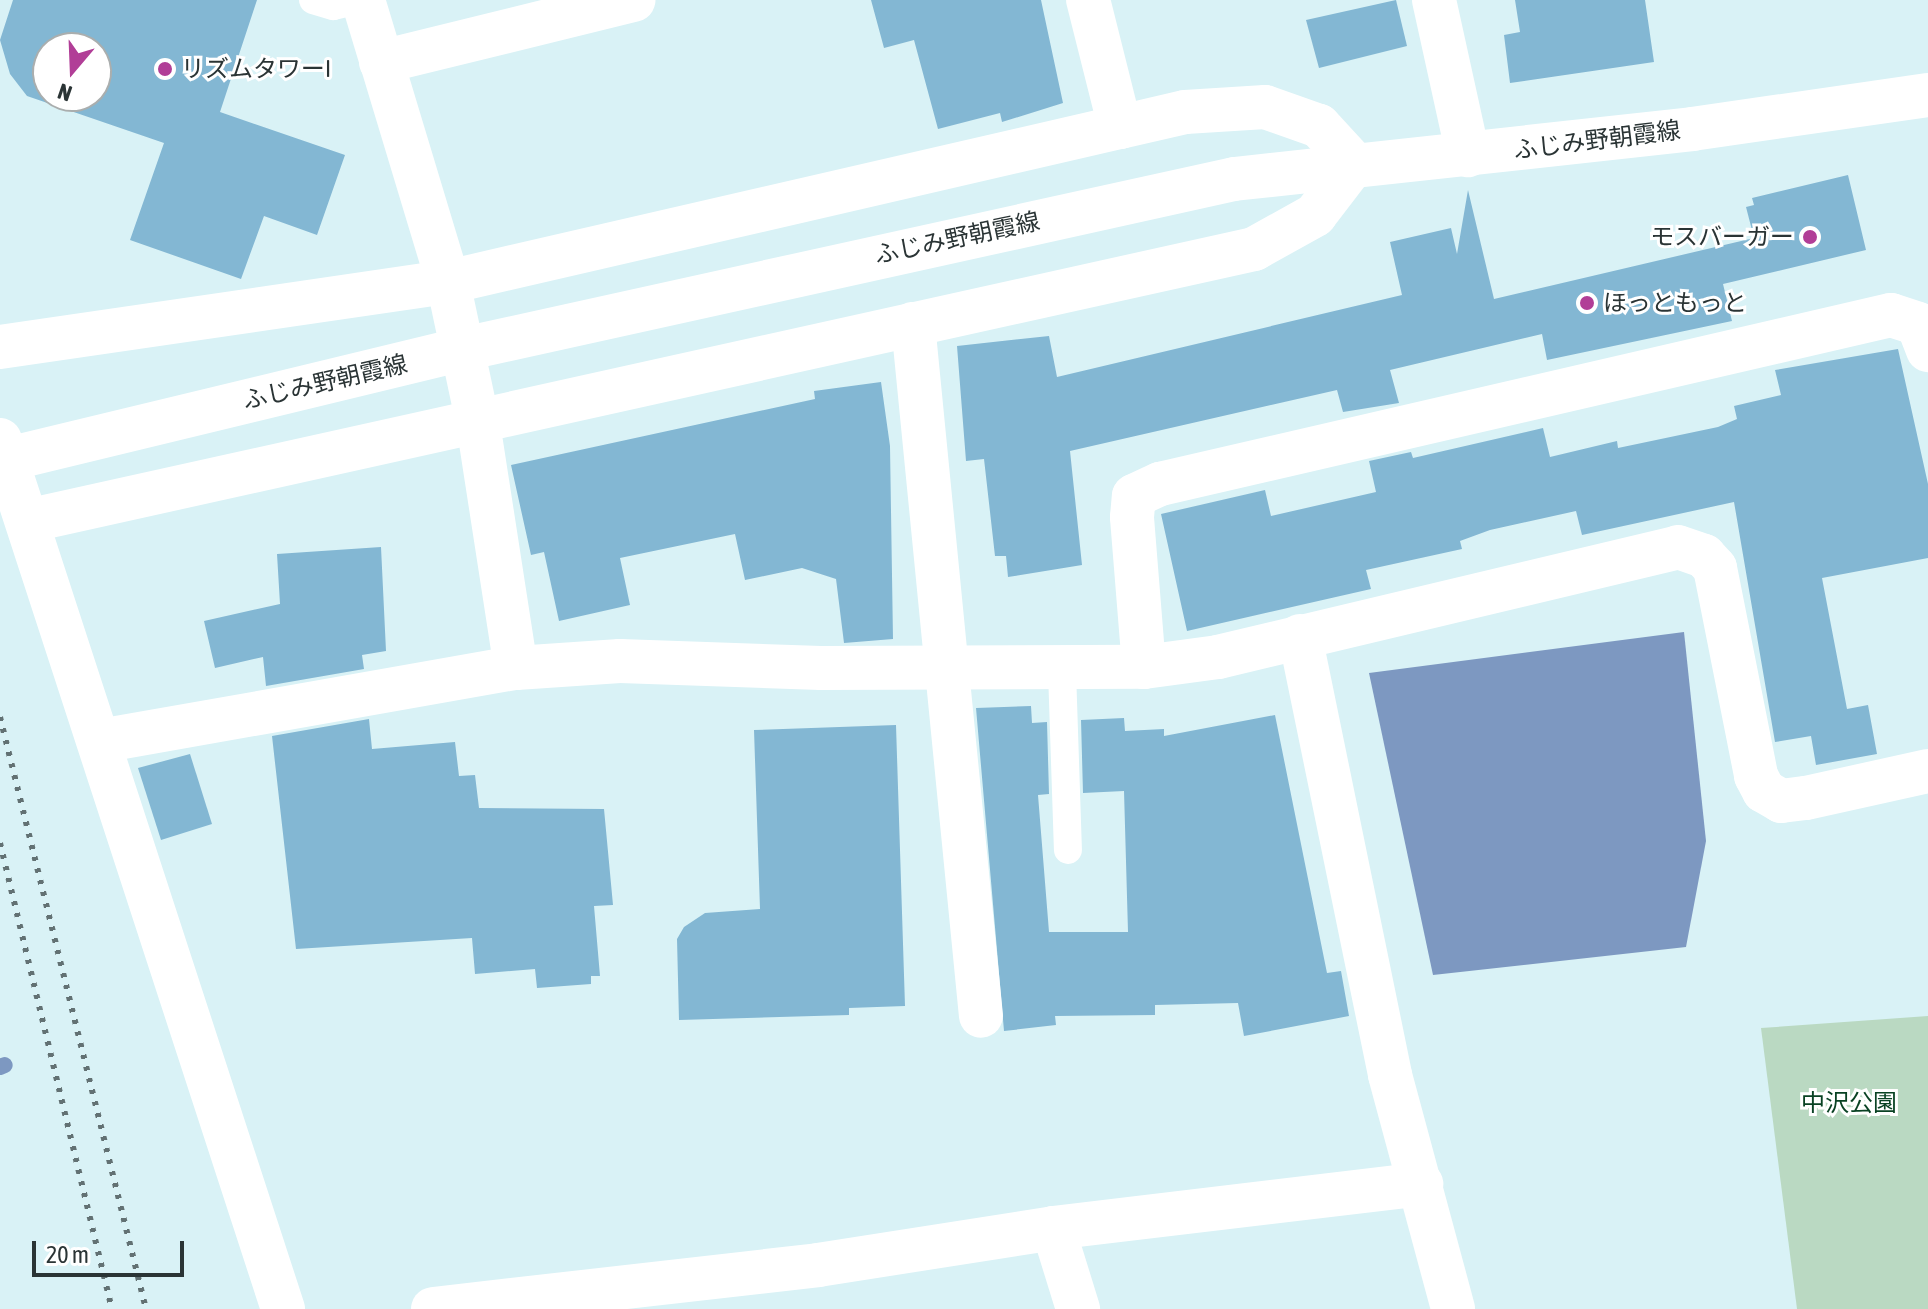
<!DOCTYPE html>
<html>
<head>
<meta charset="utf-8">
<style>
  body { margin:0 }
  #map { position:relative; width:1928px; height:1309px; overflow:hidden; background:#d9f2f6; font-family:"Asap Condensed","Noto Sans JP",sans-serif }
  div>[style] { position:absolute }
  .green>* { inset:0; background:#bad9c2 }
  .water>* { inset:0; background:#7d98c1 }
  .stream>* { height:16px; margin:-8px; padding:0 8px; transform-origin:8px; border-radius:8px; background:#7d98c1 }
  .building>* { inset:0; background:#83b7d3 }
  .service>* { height:28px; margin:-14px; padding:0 14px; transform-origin:14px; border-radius:14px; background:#fff }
  .minor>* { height:44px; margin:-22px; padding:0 22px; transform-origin:22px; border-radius:22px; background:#fff }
  .secondary>* { height:44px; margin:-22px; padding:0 22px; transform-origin:22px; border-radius:22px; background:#fff }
  .rail>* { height:6px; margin-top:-3px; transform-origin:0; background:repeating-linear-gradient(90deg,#627173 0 4px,transparent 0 12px) }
  .dots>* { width:22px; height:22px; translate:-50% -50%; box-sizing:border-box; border:4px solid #fff; border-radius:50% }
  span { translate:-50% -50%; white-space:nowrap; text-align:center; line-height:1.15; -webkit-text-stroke:6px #fff; paint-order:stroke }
  .poi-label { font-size:24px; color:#2a3435 }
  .left { translate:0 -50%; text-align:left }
  .right { translate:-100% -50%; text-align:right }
  .street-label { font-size:24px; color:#2a3435 }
  .park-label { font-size:24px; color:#094223 }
  .north { position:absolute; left:32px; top:32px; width:80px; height:80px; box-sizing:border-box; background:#fff; border:2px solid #aaaeae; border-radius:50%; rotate:199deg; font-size:22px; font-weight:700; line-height:32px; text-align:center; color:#2a3435 }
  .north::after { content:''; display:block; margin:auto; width:28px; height:36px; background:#b13e97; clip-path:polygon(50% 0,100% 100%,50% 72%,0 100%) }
  .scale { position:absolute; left:32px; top:1241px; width:152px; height:36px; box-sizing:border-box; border:4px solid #2a3435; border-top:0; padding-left:10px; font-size:24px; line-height:28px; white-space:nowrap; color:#2a3435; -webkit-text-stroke:6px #fff; paint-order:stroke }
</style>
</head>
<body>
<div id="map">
  <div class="green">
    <i style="clip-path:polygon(1928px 1016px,1928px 1309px,1797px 1309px,1761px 1028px)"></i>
  </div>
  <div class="water">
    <i style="clip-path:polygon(1684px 632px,1706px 841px,1686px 947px,1433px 975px,1369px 673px)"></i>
  </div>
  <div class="stream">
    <i style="left:0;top:1067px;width:5px;rotate:-22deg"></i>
  </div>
  <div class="building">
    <i style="clip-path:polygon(evenodd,13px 0,257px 0,220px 112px,345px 155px,317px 235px,264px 216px,241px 279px,130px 240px,164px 143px,27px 96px,10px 74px,0 40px,13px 0,48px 48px,96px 48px,96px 96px,48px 96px,48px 48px)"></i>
    <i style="clip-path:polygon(871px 0,1041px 0,1063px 103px,1002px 122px,1000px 113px,938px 129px,914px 40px,884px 48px)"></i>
    <i style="clip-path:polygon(1396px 0,1407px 46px,1319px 68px,1306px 20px)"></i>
    <i style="clip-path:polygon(1515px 0,1645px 0,1654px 62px,1510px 83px,1504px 35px,1520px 32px)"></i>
    <i style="clip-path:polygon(1848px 175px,1866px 250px,1723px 284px,1732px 321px,1547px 360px,1542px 334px,1390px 370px,1399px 403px,1343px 412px,1337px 390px,1070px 451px,1082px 565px,1008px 577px,1006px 556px,995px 556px,984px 459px,966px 461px,957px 346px,1049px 336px,1057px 377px,1402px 295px,1390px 242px,1451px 228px,1457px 254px,1468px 190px,1494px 299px,1754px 238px,1746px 207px,1754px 205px,1752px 198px)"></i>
    <i style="clip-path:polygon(1898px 349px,1928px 484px,1928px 558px,1822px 578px,1847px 709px,1868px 705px,1877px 754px,1816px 765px,1811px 736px,1775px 742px,1734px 502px,1582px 535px,1576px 511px,1490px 530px,1460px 541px,1462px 549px,1366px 570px,1371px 589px,1187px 631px,1161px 514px,1265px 490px,1271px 516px,1376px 492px,1369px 461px,1411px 452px,1413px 458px,1543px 428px,1550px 457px,1617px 441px,1618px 448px,1718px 427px,1737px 419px,1734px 406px,1781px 395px,1775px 370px)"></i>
    <i style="clip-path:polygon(881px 382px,890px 446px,893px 639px,844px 643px,836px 579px,802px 568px,745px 580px,735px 534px,620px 558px,630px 605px,559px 621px,544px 552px,531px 555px,511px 465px,815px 399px,814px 391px)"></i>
    <i style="clip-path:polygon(381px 547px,386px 651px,362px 655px,364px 669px,266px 686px,263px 657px,215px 668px,204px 621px,280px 604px,277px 554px)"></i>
    <i style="clip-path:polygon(1031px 706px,1032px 723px,1047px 722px,1049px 794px,1038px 795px,1049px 932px,1128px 932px,1124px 791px,1083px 793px,1081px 720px,1124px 718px,1125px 731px,1164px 729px,1164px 736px,1275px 715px,1327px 973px,1341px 971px,1349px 1016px,1244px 1036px,1238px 1003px,1155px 1005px,1155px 1015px,1055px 1016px,1056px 1025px,1004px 1031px,976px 708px)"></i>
    <i style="clip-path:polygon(369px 719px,372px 749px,455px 742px,459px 776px,475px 775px,479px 808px,604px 809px,613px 905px,594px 906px,600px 976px,591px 976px,591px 984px,537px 988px,535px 969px,475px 974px,472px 938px,296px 949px,272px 736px)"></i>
    <i style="clip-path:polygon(896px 725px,905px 1006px,849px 1008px,849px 1015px,679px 1020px,677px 939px,684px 927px,705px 913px,760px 909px,754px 730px)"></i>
    <i style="clip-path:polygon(190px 754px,212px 824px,161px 840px,138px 768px)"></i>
  </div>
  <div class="service">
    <i style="left:313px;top:0;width:21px;rotate:17deg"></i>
    <i style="left:333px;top:6px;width:28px;rotate:-13deg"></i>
    <i style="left:1062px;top:671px;width:179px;rotate:88.1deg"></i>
  </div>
  <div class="minor">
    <i style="left:363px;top:0;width:295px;rotate:73.2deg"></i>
    <i style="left:448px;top:282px;width:144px;rotate:78deg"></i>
    <i style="left:478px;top:423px;width:248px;rotate:81.2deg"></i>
    <i style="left:1434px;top:0;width:159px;rotate:77.6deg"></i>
    <i style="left:381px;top:62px;width:260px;rotate:-13.8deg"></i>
    <i style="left:913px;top:324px;width:695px;rotate:84.39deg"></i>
    <i style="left:0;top:347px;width:453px;rotate:-8.3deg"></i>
    <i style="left:448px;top:282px;width:690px;rotate:-12.99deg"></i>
    <i style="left:1120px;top:127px;width:131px;rotate:-104.1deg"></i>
    <i style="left:0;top:440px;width:914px;rotate:71.96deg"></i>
    <i style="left:27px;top:521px;width:1257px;rotate:-12.5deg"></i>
    <i style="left:1254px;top:249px;width:70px;rotate:-29.1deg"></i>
    <i style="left:1315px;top:215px;width:64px;rotate:-52.6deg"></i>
    <i style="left:1354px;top:164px;width:52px;rotate:-132.6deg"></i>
    <i style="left:1319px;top:126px;width:57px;rotate:-160.6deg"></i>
    <i style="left:1265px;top:107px;width:80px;rotate:176.4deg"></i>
    <i style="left:1185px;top:112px;width:67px;rotate:167deg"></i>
    <i style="left:1300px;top:636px;width:448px;rotate:78.4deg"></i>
    <i style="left:1390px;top:1075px;width:242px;rotate:74.9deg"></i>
    <i style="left:1144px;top:667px;width:150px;rotate:-94.6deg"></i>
    <i style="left:1132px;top:517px;width:21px;rotate:-85deg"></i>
    <i style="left:1134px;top:496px;width:29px;rotate:-25deg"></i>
    <i style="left:1160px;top:484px;width:750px;rotate:-13.02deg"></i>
    <i style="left:1891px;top:315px;width:28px;rotate:18deg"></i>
    <i style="left:1918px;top:324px;width:28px;rotate:69deg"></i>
    <i style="left:100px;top:741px;width:422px;rotate:-10deg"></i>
    <i style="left:516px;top:668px;width:104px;rotate:-3.9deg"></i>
    <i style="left:620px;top:661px;width:201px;rotate:2deg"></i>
    <i style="left:821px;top:668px;width:323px;rotate:-0.2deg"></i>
    <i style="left:1144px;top:667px;width:75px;rotate:-7.7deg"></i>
    <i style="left:1218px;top:657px;width:473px;rotate:-13.4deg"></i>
    <i style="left:1678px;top:547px;width:28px;rotate:19deg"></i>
    <i style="left:1704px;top:556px;width:16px;rotate:47deg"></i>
    <i style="left:1715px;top:568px;width:212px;rotate:78.8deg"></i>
    <i style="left:1756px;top:776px;width:17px;rotate:62deg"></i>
    <i style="left:1764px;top:791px;width:20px;rotate:30deg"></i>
    <i style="left:1781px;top:801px;width:25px;rotate:-7deg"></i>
    <i style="left:1806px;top:798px;width:125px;rotate:-12.5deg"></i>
    <i style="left:1053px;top:1228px;width:85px;rotate:72.8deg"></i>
    <i style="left:433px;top:1309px;width:388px;rotate:-6.5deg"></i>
    <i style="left:818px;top:1265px;width:238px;rotate:-8.9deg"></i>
    <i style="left:1053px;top:1228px;width:371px;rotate:-6.8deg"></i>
  </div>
  <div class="secondary">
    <i style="left:0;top:461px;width:481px;rotate:-13.6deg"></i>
    <i style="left:468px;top:348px;width:784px;rotate:-12.44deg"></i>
    <i style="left:1234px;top:179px;width:461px;rotate:-6.2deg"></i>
    <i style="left:1692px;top:129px;width:238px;rotate:-8.2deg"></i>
  </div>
  <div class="rail">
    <i style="left:0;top:717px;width:610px;rotate:76.15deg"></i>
    <i style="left:0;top:843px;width:479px;rotate:76.5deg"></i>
  </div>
  <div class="dots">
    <i style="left:165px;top:69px;background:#b13e97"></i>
    <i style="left:1810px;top:237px;background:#b13e97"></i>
    <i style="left:1587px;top:303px;background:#b13e97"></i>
  </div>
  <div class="poi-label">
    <span class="left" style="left:181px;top:69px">リズムタワーI</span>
    <span class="right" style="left:1794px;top:237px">モスバーガー</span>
    <span class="left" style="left:1603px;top:303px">ほっともっと</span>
  </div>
  <div class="street-label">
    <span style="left:1597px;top:140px;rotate:-7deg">ふじみ野朝霞線</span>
    <span style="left:957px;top:238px;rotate:-12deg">ふじみ野朝霞線</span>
    <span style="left:325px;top:382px;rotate:-13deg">ふじみ野朝霞線</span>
  </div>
  <div class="park-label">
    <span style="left:1849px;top:1103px">中沢公園</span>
  </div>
  <div class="north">N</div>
  <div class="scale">20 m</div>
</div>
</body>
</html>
